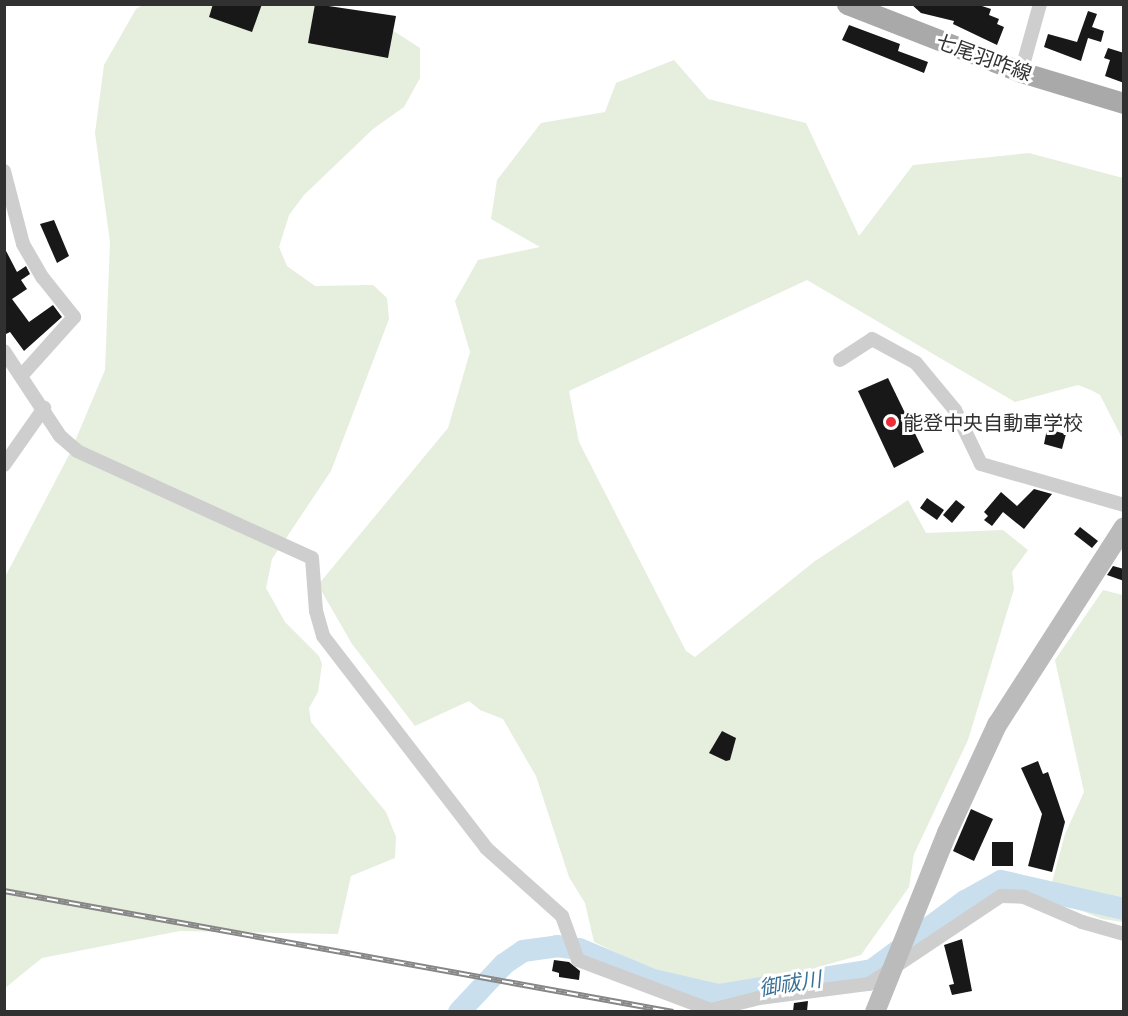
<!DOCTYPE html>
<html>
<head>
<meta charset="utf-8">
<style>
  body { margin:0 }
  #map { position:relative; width:1128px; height:1016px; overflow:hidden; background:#fff; font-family:Quicksand,"Noto Sans JP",sans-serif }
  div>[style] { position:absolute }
  .green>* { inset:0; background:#e6eede }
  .river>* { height:22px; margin:-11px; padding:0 11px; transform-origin:11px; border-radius:11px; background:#cadfee }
  .building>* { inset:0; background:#181818 }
  .street>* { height:14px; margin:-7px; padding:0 7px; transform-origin:7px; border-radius:7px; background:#cecece }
  .secondary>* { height:20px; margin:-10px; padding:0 10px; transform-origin:10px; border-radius:10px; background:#bbb }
  .primary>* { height:21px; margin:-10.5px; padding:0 10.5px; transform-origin:10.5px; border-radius:10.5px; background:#a9a9a9 }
  .rail>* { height:6px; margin-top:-3px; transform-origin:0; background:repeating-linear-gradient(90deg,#fff 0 11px,#868686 0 22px); box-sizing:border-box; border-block:2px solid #868686 }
  .dots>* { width:16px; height:16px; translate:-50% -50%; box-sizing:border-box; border:3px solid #fff; border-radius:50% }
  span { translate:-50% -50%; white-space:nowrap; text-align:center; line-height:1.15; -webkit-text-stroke:6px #fff; paint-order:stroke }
  .street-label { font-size:20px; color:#313131 }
  .poi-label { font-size:20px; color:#313131 }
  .left { translate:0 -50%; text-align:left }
  .water-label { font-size:21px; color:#3a7197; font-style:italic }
  .frame { position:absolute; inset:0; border:6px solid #313131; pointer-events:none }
</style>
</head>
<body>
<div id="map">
  <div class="green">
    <i style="clip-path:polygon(143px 5px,314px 5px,386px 26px,420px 48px,420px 78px,404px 107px,373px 129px,304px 195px,289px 215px,279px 247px,287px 266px,315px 286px,373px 285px,387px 298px,389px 319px,331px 471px,272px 559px,266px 588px,285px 622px,319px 656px,322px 664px,318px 692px,309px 708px,311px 722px,386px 812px,396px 837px,395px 858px,351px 876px,338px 934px,180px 931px,42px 958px,5px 988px,5px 577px,70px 453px,105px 370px,110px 242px,95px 133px,104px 65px,136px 9px)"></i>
    <i style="clip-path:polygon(674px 60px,708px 99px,806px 123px,859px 236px,913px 165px,1029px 153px,1123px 178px,1123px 440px,1100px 395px,1091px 390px,1078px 385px,1015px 402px,807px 280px,569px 391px,579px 442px,686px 651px,695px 657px,815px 561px,908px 500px,926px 533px,1003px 530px,1028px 550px,1012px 572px,1014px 589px,968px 740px,914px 854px,909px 887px,861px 955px,772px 980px,714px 987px,667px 977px,594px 942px,585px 903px,569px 877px,536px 776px,503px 719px,480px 710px,469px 701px,415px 726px,352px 644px,318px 585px,448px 428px,470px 352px,455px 301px,478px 260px,540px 247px,491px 219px,497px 180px,541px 123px,605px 112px,616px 83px)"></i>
    <i style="clip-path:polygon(1103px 590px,1123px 595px,1123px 922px,1102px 919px,1048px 897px,1065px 834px,1084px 792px,1055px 660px)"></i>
  </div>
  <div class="river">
    <i style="left:459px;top:1012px;width:66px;rotate:-46.8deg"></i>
    <i style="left:504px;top:964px;width:23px;rotate:-34deg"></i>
    <i style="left:523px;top:951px;width:34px;rotate:-8deg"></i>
    <i style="left:557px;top:946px;width:22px;rotate:8deg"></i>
    <i style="left:579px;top:949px;width:80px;rotate:22.7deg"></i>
    <i style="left:653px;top:980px;width:67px;rotate:13deg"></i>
    <i style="left:718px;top:995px;width:156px;rotate:-9.2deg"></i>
    <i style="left:872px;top:970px;width:116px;rotate:-36.6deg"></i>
    <i style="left:965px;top:901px;width:41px;rotate:-29.1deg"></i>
    <i style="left:1001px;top:881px;width:126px;rotate:12.8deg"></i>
  </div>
  <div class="building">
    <i style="clip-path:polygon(213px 4px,262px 4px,252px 32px,209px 17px)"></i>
    <i style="clip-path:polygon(315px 4px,396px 16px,388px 58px,308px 43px)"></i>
    <i style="clip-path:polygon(911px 4px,976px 4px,991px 9px,989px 15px,999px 19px,997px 24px,1004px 27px,997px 45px,953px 24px,954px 21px,921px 13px)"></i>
    <i style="clip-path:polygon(1088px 11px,1097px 14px,1092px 27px,1104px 31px,1101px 42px,1088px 38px,1081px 61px,1044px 47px,1048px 34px,1077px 42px)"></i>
    <i style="clip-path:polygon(849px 25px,900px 44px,898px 51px,928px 62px,924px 73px,842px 40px)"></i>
    <i style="clip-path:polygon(1108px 48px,1124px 53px,1124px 83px,1105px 76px,1110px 60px,1104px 58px)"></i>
    <i style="clip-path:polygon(54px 220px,69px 256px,57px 263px,40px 224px)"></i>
    <i style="clip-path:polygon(4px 247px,17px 272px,26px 266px,30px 274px,21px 280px,27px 289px,12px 299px,29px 322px,53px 305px,62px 317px,24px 351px,10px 332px,4px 335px)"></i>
    <i style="clip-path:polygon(888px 378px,924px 452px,894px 468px,858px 391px)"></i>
    <i style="clip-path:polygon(1047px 429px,1066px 434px,1062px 449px,1044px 444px)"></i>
    <i style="clip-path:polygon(1034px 489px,1052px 494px,1024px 529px,1003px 512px,992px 526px,984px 520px,988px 516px,984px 512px,1001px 492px,1017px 506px)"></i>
    <i style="clip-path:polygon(927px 498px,944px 510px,937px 520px,920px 508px)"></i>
    <i style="clip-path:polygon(956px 500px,965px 507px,952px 523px,943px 515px)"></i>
    <i style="clip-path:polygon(1080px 527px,1098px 541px,1092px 548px,1074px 534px)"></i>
    <i style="clip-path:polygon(1113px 566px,1124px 569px,1124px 581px,1107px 575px)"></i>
    <i style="clip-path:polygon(722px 731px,736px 738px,730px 760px,726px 761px,709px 753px)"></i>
    <i style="clip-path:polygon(1038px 761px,1043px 774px,1048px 772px,1065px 822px,1052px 872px,1028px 866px,1042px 814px,1021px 768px)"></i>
    <i style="clip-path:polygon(971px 809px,993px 819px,974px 861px,953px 851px)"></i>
    <i style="clip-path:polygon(992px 842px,1013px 842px,1013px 866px,992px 866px)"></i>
    <i style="clip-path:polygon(962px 939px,972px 991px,952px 995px,949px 985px,954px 984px,944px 945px)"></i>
    <i style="clip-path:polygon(554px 960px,569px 962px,580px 971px,579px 980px,559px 977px,559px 973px,552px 971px)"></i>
    <i style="clip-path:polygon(808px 1001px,807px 1011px,793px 1011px,794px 1003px)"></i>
  </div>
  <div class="street">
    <i style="left:1021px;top:72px;width:71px;rotate:-74.4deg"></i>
    <i style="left:4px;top:171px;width:75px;rotate:75.4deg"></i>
    <i style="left:23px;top:244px;width:39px;rotate:60deg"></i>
    <i style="left:43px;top:278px;width:50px;rotate:51.5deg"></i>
    <i style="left:74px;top:317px;width:79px;rotate:131.9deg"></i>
    <i style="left:4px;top:351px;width:102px;rotate:56.6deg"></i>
    <i style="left:60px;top:436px;width:23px;rotate:41deg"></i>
    <i style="left:77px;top:451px;width:258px;rotate:24.5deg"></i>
    <i style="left:312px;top:558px;width:53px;rotate:85.7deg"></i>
    <i style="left:316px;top:611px;width:26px;rotate:74deg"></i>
    <i style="left:323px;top:636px;width:267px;rotate:52.4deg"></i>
    <i style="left:486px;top:848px;width:102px;rotate:41.8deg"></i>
    <i style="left:562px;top:916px;width:47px;rotate:70deg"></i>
    <i style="left:578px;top:960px;width:142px;rotate:20.6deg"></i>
    <i style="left:711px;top:1010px;width:49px;rotate:-14deg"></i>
    <i style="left:759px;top:998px;width:111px;rotate:-7.3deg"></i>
    <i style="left:869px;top:984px;width:159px;rotate:-33.7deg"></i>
    <i style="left:1001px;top:896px;width:23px;rotate:2deg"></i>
    <i style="left:1024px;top:897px;width:63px;rotate:23.3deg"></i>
    <i style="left:1082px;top:922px;width:44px;rotate:15.9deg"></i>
    <i style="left:840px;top:360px;width:38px;rotate:-33deg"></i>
    <i style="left:872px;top:339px;width:50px;rotate:28.6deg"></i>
    <i style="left:916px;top:363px;width:61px;rotate:50.3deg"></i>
    <i style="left:955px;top:410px;width:60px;rotate:64.3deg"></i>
    <i style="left:981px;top:464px;width:149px;rotate:16deg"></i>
    <i style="left:4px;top:465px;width:70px;rotate:-54.9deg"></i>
  </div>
  <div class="secondary">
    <i style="left:875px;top:1012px;width:193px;rotate:-68.1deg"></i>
    <i style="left:947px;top:833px;width:119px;rotate:-65.2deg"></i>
    <i style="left:997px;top:725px;width:235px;rotate:-57.3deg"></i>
  </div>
  <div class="primary">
    <i style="left:847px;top:4px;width:187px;rotate:21.3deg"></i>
    <i style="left:1021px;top:72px;width:108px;rotate:16.8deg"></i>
  </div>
  <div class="rail">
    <i style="left:4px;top:891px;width:680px;rotate:10.25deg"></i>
  </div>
  <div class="dots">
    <i style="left:891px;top:422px;background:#ed2d37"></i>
  </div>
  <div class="street-label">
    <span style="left:984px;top:57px;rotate:20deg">七尾羽咋線</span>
  </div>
  <div class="poi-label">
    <span class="left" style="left:903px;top:422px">能登中央自動車学校</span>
  </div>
  <div class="water-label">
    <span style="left:790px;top:983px;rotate:-9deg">御祓川</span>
  </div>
  <div class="frame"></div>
</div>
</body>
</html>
